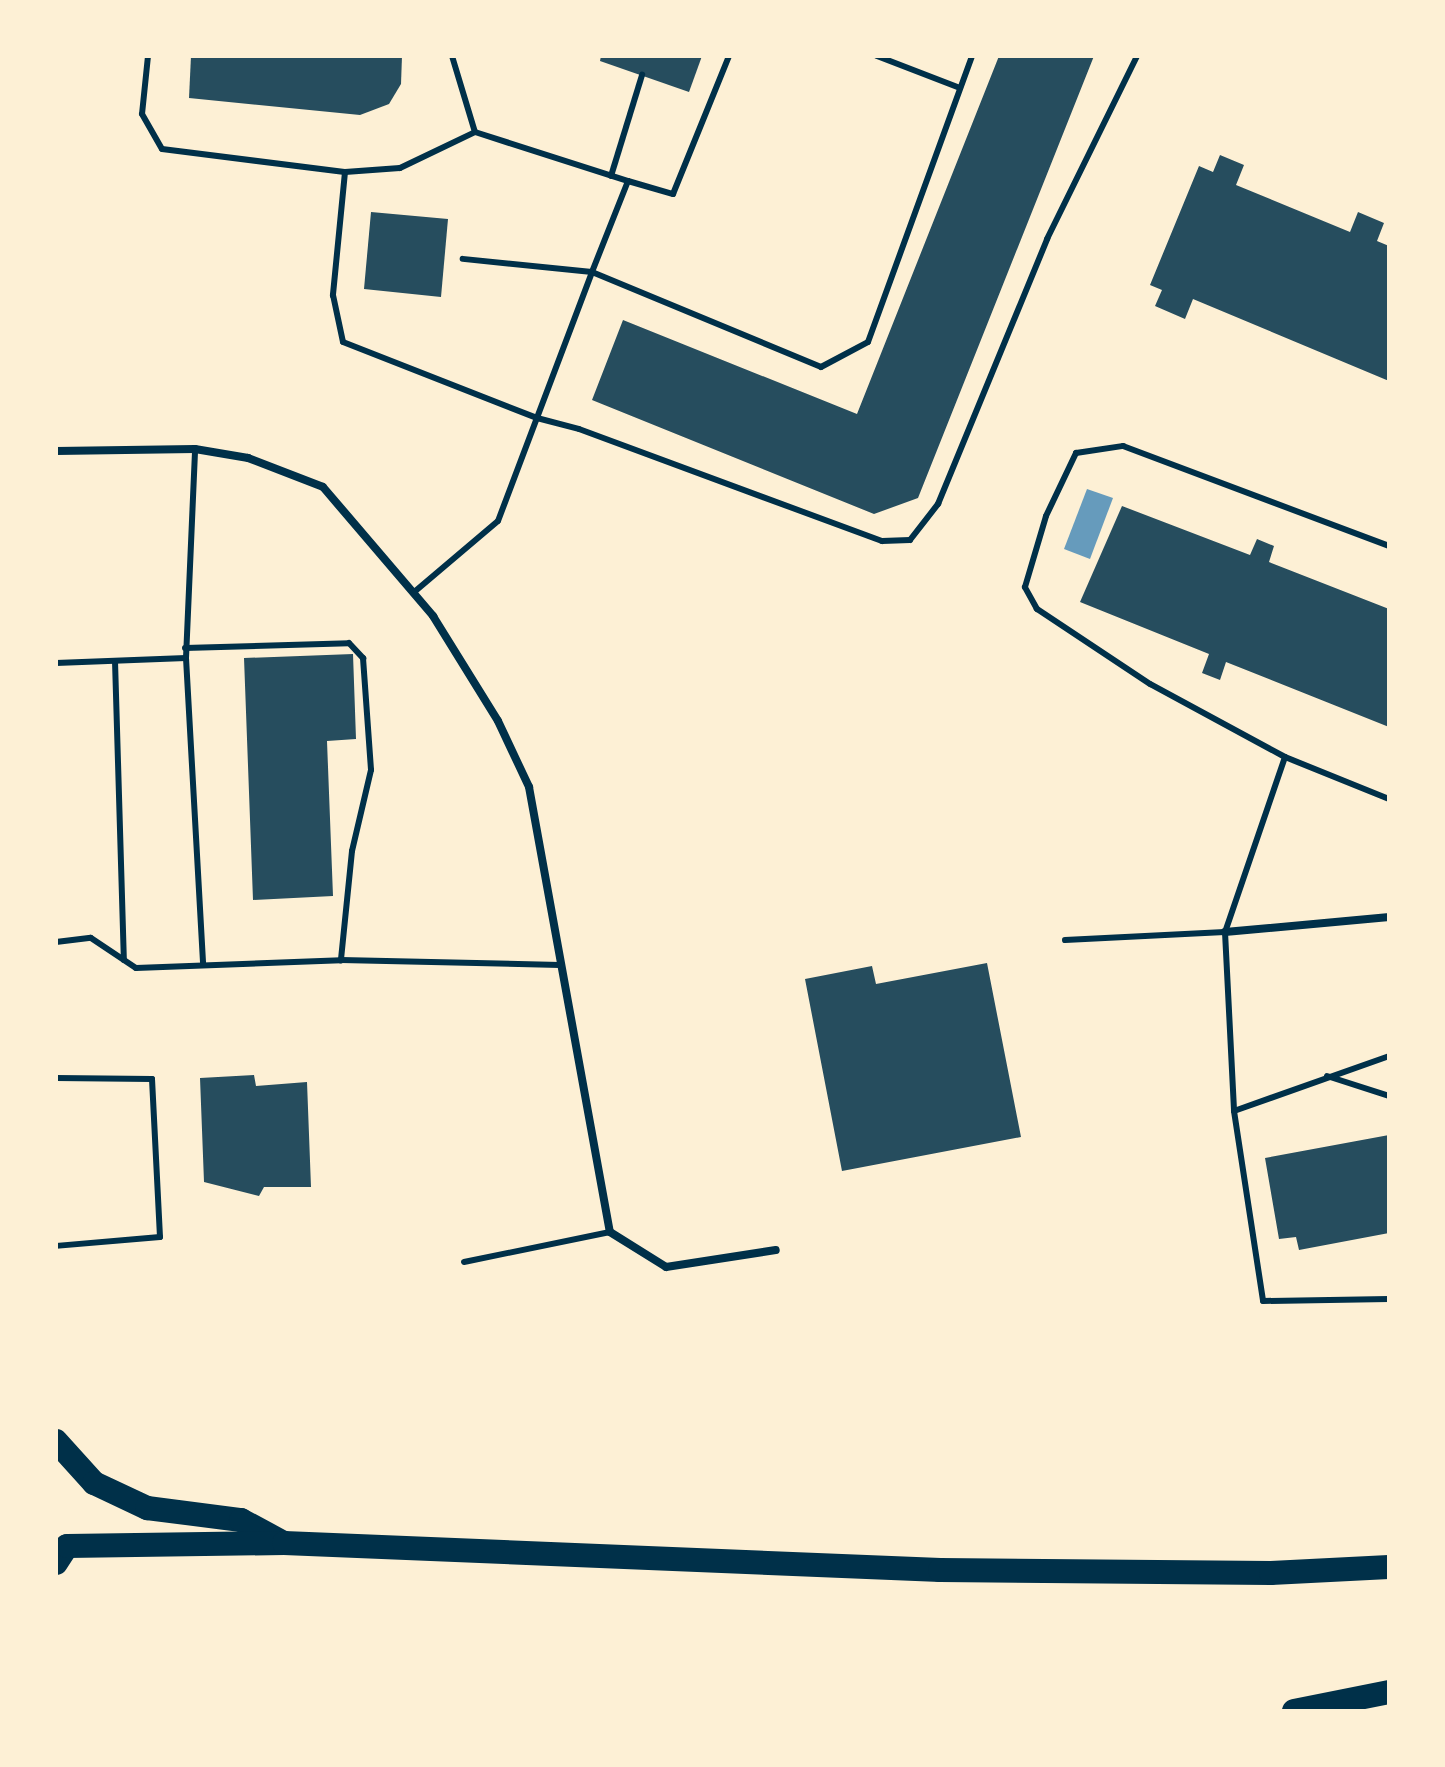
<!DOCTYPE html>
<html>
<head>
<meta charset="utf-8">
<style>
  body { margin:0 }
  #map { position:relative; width:1445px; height:1767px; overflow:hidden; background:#fdf0d5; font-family:Figtree,sans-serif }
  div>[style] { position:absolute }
  .water>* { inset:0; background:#669bbc }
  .building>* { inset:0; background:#264d5e }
  .service>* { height:6px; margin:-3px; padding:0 3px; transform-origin:3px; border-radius:3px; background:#003049 }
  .minor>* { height:8px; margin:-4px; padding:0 4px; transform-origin:4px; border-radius:4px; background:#003049 }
  .motorway>* { height:24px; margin:-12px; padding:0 12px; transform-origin:12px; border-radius:12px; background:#003049 }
  span { translate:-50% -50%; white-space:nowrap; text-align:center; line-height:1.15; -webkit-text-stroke:6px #fdf0d5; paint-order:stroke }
  .frame { position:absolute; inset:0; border:58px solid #fdf0d5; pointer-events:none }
</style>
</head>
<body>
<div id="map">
  <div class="water">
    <i style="clip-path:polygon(1087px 489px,1113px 498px,1090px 559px,1064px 549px)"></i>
  </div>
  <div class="building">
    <i style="clip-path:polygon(191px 56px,402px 56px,401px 84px,389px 104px,360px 115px,189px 98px)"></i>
    <i style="clip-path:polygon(601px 56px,702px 56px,689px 92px,600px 61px)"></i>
    <i style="clip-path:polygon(999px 56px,1094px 56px,918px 498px,874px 514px,592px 400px,623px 320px,857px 414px)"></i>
    <i style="clip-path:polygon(1220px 155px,1244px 165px,1236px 185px,1350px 232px,1358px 212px,1384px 223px,1377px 241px,1389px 246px,1389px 381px,1193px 299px,1185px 319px,1155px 306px,1162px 290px,1150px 285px,1199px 166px,1213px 172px)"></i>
    <i style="clip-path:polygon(371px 212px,448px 219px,441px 297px,364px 289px)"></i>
    <i style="clip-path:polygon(1122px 506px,1250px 555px,1257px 539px,1274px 546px,1269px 562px,1389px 609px,1389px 727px,1226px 662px,1220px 680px,1202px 673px,1209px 654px,1080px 602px)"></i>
    <i style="clip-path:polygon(353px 654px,356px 739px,327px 741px,333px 896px,253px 900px,244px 658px)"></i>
    <i style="clip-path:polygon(987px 963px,1021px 1137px,842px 1171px,805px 979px,872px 966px,876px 984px)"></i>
    <i style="clip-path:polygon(254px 1075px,256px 1086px,307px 1082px,311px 1187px,264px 1187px,259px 1196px,204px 1182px,200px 1078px)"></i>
    <i style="clip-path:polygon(1389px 1135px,1389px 1233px,1299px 1250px,1296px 1237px,1279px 1239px,1265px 1158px)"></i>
  </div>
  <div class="service">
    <i style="left:148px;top:56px;width:58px;rotate:95.9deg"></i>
    <i style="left:142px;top:114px;width:40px;rotate:60.3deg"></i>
    <i style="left:162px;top:149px;width:184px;rotate:7.2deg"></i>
    <i style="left:345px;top:172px;width:124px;rotate:95.6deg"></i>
    <i style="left:333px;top:295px;width:48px;rotate:78deg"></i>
    <i style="left:343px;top:342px;width:208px;rotate:21.4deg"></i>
    <i style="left:537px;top:418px;width:43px;rotate:14.7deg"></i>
    <i style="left:579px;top:429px;width:323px;rotate:20.3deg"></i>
    <i style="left:882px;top:541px;width:28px;rotate:-2deg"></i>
    <i style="left:910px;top:540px;width:46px;rotate:-52.1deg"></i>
    <i style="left:938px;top:504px;width:287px;rotate:-67.6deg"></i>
    <i style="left:1047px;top:239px;width:204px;rotate:-63.8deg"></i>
    <i style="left:452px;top:56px;width:79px;rotate:73.2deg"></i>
    <i style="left:877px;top:56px;width:89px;rotate:21.1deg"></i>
    <i style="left:345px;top:172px;width:55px;rotate:-4.2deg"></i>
    <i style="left:400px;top:168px;width:83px;rotate:-25.6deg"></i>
    <i style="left:475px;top:132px;width:161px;rotate:17.8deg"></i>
    <i style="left:628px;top:181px;width:98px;rotate:111.6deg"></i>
    <i style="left:592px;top:272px;width:130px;rotate:-174.2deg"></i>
    <i style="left:611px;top:176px;width:106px;rotate:-72.9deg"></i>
    <i style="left:628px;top:181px;width:47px;rotate:16.1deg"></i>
    <i style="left:673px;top:194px;width:149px;rotate:-67.9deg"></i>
    <i style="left:413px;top:593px;width:111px;rotate:-40.3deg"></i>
    <i style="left:498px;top:521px;width:266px;rotate:-69.3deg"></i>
    <i style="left:592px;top:272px;width:248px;rotate:22.5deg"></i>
    <i style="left:821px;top:367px;width:53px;rotate:-28deg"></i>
    <i style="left:868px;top:342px;width:304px;rotate:-70deg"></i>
    <i style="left:185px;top:648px;width:164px;rotate:-1.7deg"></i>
    <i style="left:349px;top:643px;width:21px;rotate:47deg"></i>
    <i style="left:363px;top:658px;width:112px;rotate:85.9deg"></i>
    <i style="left:371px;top:770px;width:83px;rotate:103.2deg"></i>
    <i style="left:352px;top:851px;width:110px;rotate:95.8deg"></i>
    <i style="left:186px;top:658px;width:307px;rotate:86.8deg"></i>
    <i style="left:115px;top:661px;width:299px;rotate:88.3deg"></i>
    <i style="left:56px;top:663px;width:130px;rotate:-2.2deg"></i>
    <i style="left:186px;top:658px;width:209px;rotate:-87.5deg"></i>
    <i style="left:1285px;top:757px;width:153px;rotate:-151.6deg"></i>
    <i style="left:1150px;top:684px;width:136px;rotate:-146.4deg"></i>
    <i style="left:1037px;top:609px;width:25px;rotate:-119deg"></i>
    <i style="left:1025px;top:587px;width:74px;rotate:-73.5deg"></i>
    <i style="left:1046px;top:516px;width:70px;rotate:-64.5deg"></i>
    <i style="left:1076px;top:453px;width:48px;rotate:-8.5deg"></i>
    <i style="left:1123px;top:446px;width:284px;rotate:20.6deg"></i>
    <i style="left:1389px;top:799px;width:112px;rotate:-158deg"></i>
    <i style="left:1285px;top:757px;width:185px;rotate:108.9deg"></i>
    <i style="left:1225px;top:932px;width:179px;rotate:87.1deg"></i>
    <i style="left:1234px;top:1111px;width:192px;rotate:81.3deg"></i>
    <i style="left:1263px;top:1301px;width:126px;rotate:-0.9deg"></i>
    <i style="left:1065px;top:940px;width:160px;rotate:-2.9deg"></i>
    <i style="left:56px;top:942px;width:35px;rotate:-7deg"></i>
    <i style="left:91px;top:938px;width:54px;rotate:33.7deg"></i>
    <i style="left:136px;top:968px;width:205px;rotate:-2.2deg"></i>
    <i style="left:341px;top:960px;width:219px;rotate:1.3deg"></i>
    <i style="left:1327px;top:1076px;width:65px;rotate:17.9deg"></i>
    <i style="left:56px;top:1078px;width:96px;rotate:0.6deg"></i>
    <i style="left:152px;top:1079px;width:158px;rotate:87.1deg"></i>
    <i style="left:160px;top:1237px;width:104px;rotate:175.1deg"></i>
    <i style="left:1234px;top:1111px;width:164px;rotate:-19.5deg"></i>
    <i style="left:464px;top:1262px;width:149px;rotate:-11.6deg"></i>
  </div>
  <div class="minor">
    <i style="left:56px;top:451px;width:139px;rotate:-0.8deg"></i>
    <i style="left:195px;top:449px;width:54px;rotate:9.6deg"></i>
    <i style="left:248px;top:458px;width:80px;rotate:21.1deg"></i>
    <i style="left:323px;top:487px;width:170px;rotate:49.5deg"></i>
    <i style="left:433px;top:616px;width:123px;rotate:58.2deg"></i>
    <i style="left:498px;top:721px;width:73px;rotate:64.8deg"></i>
    <i style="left:529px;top:787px;width:452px;rotate:79.7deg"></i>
    <i style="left:610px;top:1232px;width:66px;rotate:32deg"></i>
    <i style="left:666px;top:1267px;width:111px;rotate:-8.8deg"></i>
    <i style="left:1225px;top:932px;width:165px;rotate:-5.2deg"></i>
  </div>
  <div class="motorway">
    <i style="left:56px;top:1441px;width:57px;rotate:47.9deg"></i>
    <i style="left:94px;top:1483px;width:59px;rotate:25.3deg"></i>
    <i style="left:147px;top:1508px;width:95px;rotate:7.3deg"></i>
    <i style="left:241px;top:1520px;width:47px;rotate:28.2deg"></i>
    <i style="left:56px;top:1563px;width:20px;rotate:-57deg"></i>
    <i style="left:67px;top:1546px;width:217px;rotate:-0.8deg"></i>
    <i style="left:284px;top:1543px;width:657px;rotate:2.36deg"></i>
    <i style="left:940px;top:1570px;width:331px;rotate:0.5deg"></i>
    <i style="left:1271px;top:1573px;width:118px;rotate:-2.9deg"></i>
    <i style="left:1294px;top:1711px;width:97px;rotate:-11.3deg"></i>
  </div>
  <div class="frame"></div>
</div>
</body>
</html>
